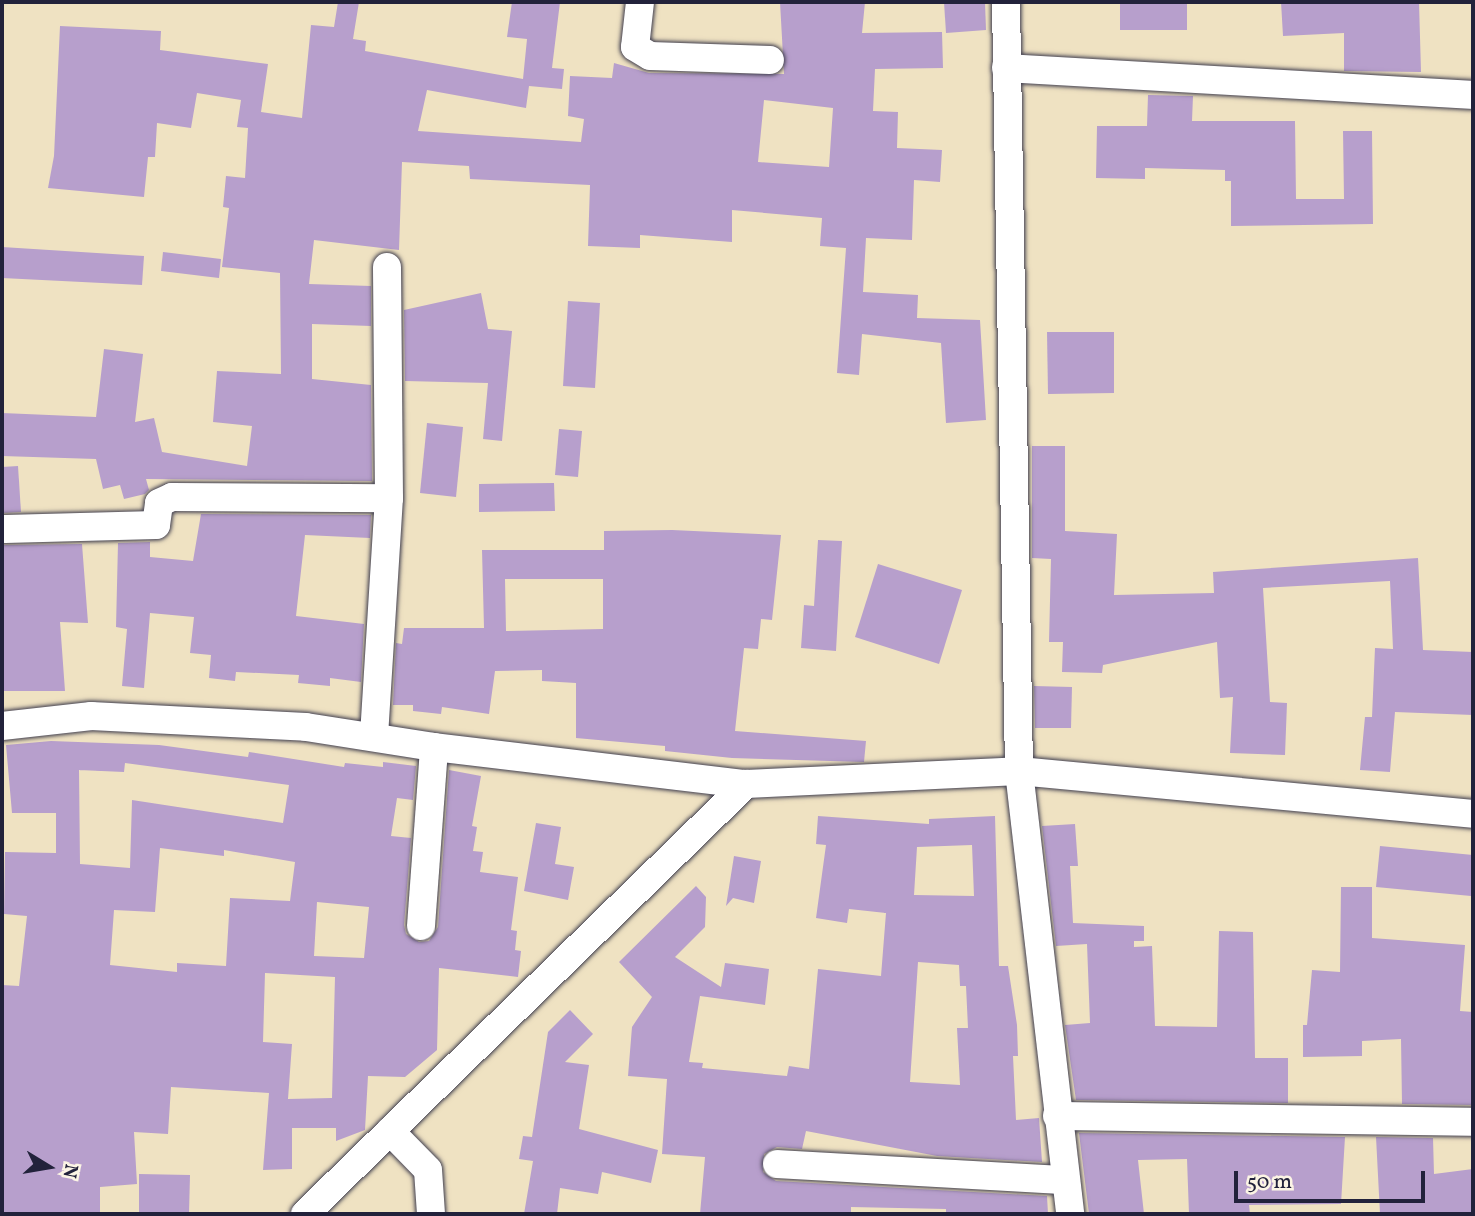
<!DOCTYPE html>
<html>
<head>
<meta charset="utf-8">
<style>
  body { margin:0 }
  #map { position:relative; width:1475px; height:1216px; overflow:hidden; background:#efe2c2; font-family:Vollkorn,serif }
  div>[style] { position:absolute }
  .building>* { inset:0; background:#b79fcc }
  .roads { filter:drop-shadow(0 0 2px #413f4f) drop-shadow(0 0 2px #413f4f) }
  .minor>* { height:28px; margin:-14px; padding:0 14px; transform-origin:14px; border-radius:14px; background:#fff }
  span { translate:-50% -50%; white-space:nowrap; text-align:center; line-height:1.15; -webkit-text-stroke:5px #fcf5e5; paint-order:stroke }
  .frame { position:absolute; inset:0; border:4px solid #22223b; pointer-events:none }
  .north { position:absolute; left:14px; top:1132px; width:70px; height:70px; -webkit-text-stroke:5px #fcf5e5; paint-order:stroke; rotate:101deg; font-size:19px; font-weight:700; line-height:28px; text-align:center; color:#22223b }
  .north::after { content:''; display:block; margin:auto; width:24px; height:32px; background:#22223b; clip-path:polygon(50% 0,100% 100%,50% 72%,0 100%) }
  .scale { position:absolute; left:1234px; top:1171px; width:191px; height:32px; box-sizing:border-box; border:4px solid #22223b; border-top:0; padding-left:9px; font-size:21px; line-height:24px; white-space:nowrap; color:#22223b; -webkit-text-stroke:5px #fcf5e5; paint-order:stroke }
</style>
</head>
<body>
<div id="map">
  <div class="building">
    <i style="clip-path:polygon(evenodd,338px 2px,359px 2px,353px 39px,366px 41px,365px 51px,523px 79px,527px 39px,507px 37px,512px 2px,560px 2px,552px 68px,564px 69px,562px 89px,529px 86px,526px 108px,427px 90px,418px 131px,581px 142px,584px 119px,568px 116px,570px 76px,612px 78px,614px 63px,649px 73px,784px 74px,780px 2px,865px 2px,862px 33px,942px 32px,943px 68px,875px 69px,873px 111px,898px 112px,897px 148px,942px 150px,940px 182px,914px 180px,912px 240px,866px 238px,863px 292px,918px 295px,917px 318px,980px 320px,986px 420px,946px 423px,941px 343px,862px 334px,859px 375px,837px 373px,846px 248px,820px 246px,822px 218px,732px 210px,732px 242px,640px 235px,640px 248px,588px 246px,590px 185px,470px 179px,469px 166px,402px 162px,399px 250px,314px 240px,309px 284px,371px 286px,371px 326px,312px 324px,312px 379px,371px 385px,372px 481px,146px 479px,149px 490px,145px 494px,124px 499px,120px 485px,103px 489px,96px 459px,2px 456px,2px 413px,96px 417px,104px 349px,143px 354px,135px 422px,154px 418px,162px 452px,247px 466px,252px 426px,213px 422px,217px 371px,281px 374px,280px 273px,222px 267px,229px 208px,223px 207px,226px 176px,245px 178px,248px 128px,237px 127px,241px 100px,197px 93px,191px 128px,157px 123px,155px 157px,148px 157px,144px 197px,48px 188px,54px 156px,60px 26px,161px 31px,160px 50px,268px 64px,261px 112px,302px 118px,311px 25px,334px 27px,338px 2px,764px 100px,833px 108px,829px 167px,758px 162px,764px 100px)"></i>
    <i style="clip-path:polygon(944px 2px,985px 2px,986px 30px,946px 33px)"></i>
    <i style="clip-path:polygon(1120px 2px,1187px 2px,1187px 30px,1120px 30px)"></i>
    <i style="clip-path:polygon(1281px 2px,1419px 2px,1421px 72px,1344px 71px,1344px 33px,1283px 36px)"></i>
    <i style="clip-path:polygon(1148px 95px,1193px 96px,1192px 121px,1295px 121px,1296px 199px,1344px 199px,1343px 131px,1372px 131px,1373px 224px,1231px 226px,1231px 181px,1225px 181px,1225px 170px,1145px 168px,1145px 179px,1096px 178px,1097px 126px,1147px 126px)"></i>
    <i style="clip-path:polygon(2px 247px,144px 256px,142px 285px,2px 278px)"></i>
    <i style="clip-path:polygon(163px 252px,221px 259px,219px 278px,161px 271px)"></i>
    <i style="clip-path:polygon(481px 293px,488px 329px,512px 331px,502px 441px,483px 439px,488px 383px,405px 381px,404px 310px)"></i>
    <i style="clip-path:polygon(568px 301px,600px 303px,595px 388px,563px 386px)"></i>
    <i style="clip-path:polygon(1047px 332px,1114px 332px,1114px 393px,1048px 394px)"></i>
    <i style="clip-path:polygon(427px 423px,463px 427px,456px 497px,420px 493px)"></i>
    <i style="clip-path:polygon(559px 429px,582px 431px,578px 477px,555px 475px)"></i>
    <i style="clip-path:polygon(1032px 446px,1065px 446px,1065px 531px,1117px 534px,1114px 595px,1214px 593px,1213px 572px,1418px 558px,1423px 650px,1473px 652px,1473px 715px,1395px 712px,1390px 772px,1360px 770px,1365px 717px,1372px 717px,1375px 648px,1393px 649px,1390px 581px,1263px 588px,1270px 702px,1287px 703px,1285px 755px,1230px 753px,1233px 697px,1220px 698px,1217px 642px,1103px 665px,1102px 673px,1062px 672px,1063px 642px,1049px 642px,1051px 559px,1032px 558px)"></i>
    <i style="clip-path:polygon(18px 466px,21px 512px,2px 513px,2px 467px)"></i>
    <i style="clip-path:polygon(554px 483px,555px 511px,479px 512px,479px 484px)"></i>
    <i style="clip-path:polygon(201px 514px,371px 515px,370px 538px,305px 535px,296px 616px,364px 624px,361px 682px,330px 678px,330px 686px,298px 683px,299px 675px,236px 672px,235px 681px,209px 678px,211px 655px,190px 653px,194px 617px,150px 613px,144px 688px,122px 686px,127px 629px,116px 627px,118px 543px,150px 542px,150px 557px,193px 561px)"></i>
    <i style="clip-path:polygon(evenodd,672px 530px,781px 535px,772px 620px,761px 619px,758px 649px,744px 648px,735px 731px,866px 741px,864px 762px,732px 758px,665px 751px,665px 746px,576px 738px,576px 683px,542px 681px,542px 670px,495px 671px,489px 714px,442px 707px,441px 714px,413px 711px,413px 705px,393px 705px,396px 643px,402px 644px,404px 628px,484px 628px,482px 550px,604px 550px,604px 531px,672px 530px,505px 579px,603px 579px,603px 629px,506px 631px,505px 579px)"></i>
    <i style="clip-path:polygon(818px 540px,842px 541px,836px 651px,801px 648px,804px 605px,814px 606px)"></i>
    <i style="clip-path:polygon(82px 544px,88px 623px,60px 622px,65px 691px,2px 691px,2px 545px)"></i>
    <i style="clip-path:polygon(878px 564px,962px 590px,939px 664px,855px 637px)"></i>
    <i style="clip-path:polygon(1034px 686px,1072px 687px,1071px 728px,1035px 728px)"></i>
    <i style="clip-path:polygon(evenodd,51px 741px,159px 745px,248px 757px,249px 752px,344px 767px,345px 763px,383px 767px,383px 762px,416px 766px,413px 800px,397px 798px,391px 836px,411px 838px,404px 925px,406px 934px,419px 942px,429px 941px,438px 927px,449px 770px,481px 776px,472px 826px,477px 827px,473px 851px,483px 852px,480px 872px,518px 877px,511px 930px,517px 931px,515px 950px,521px 951px,518px 977px,439px 968px,437px 1050px,405px 1077px,368px 1076px,365px 1130px,336px 1141px,336px 1128px,292px 1128px,292px 1169px,263px 1170px,269px 1093px,171px 1087px,168px 1134px,134px 1132px,137px 1184px,100px 1187px,100px 1214px,2px 1214px,2px 985px,19px 986px,27px 916px,4px 914px,5px 852px,56px 853px,56px 813px,12px 813px,6px 745px,51px 741px,125px 763px,289px 785px,283px 823px,132px 800px,130px 868px,80px 864px,79px 770px,124px 772px,125px 763px,51px 741px,160px 848px,224px 856px,224px 850px,295px 862px,290px 901px,230px 898px,226px 966px,177px 963px,177px 972px,110px 965px,114px 910px,155px 912px,160px 848px,51px 741px,317px 902px,369px 907px,364px 958px,314px 956px,317px 902px,51px 741px,265px 973px,335px 977px,332px 1098px,288px 1099px,292px 1044px,263px 1042px,265px 973px)"></i>
    <i style="clip-path:polygon(evenodd,818px 816px,929px 824px,929px 819px,995px 816px,999px 966px,1008px 966px,1017px 1025px,1018px 1056px,1013px 1056px,1016px 1120px,1039px 1118px,1042px 1162px,937px 1156px,806px 1131px,802px 1149px,777px 1147px,764px 1154px,763px 1172px,776px 1181px,1047px 1196px,1048px 1214px,946px 1214px,946px 1209px,851px 1207px,851px 1214px,700px 1214px,705px 1157px,662px 1154px,667px 1079px,628px 1076px,632px 1027px,652px 997px,619px 962px,696px 886px,706px 897px,705px 927px,675px 957px,721px 987px,725px 963px,769px 969px,765px 1005px,700px 996px,689px 1062px,703px 1063px,702px 1068px,787px 1076px,789px 1066px,809px 1069px,818px 969px,881px 976px,886px 913px,849px 909px,847px 923px,816px 918px,826px 845px,816px 844px,818px 816px,972px 845px,974px 896px,914px 895px,917px 847px,972px 845px,818px 816px,918px 962px,959px 965px,960px 986px,966px 986px,968px 1028px,957px 1028px,960px 1085px,910px 1082px,918px 962px)"></i>
    <i style="clip-path:polygon(536px 823px,561px 827px,555px 864px,574px 867px,568px 900px,524px 891px)"></i>
    <i style="clip-path:polygon(1075px 824px,1078px 866px,1070px 866px,1073px 923px,1144px 926px,1144px 941px,1134px 941px,1134px 947px,1152px 946px,1155px 1026px,1217px 1027px,1219px 931px,1253px 932px,1255px 1058px,1288px 1058px,1288px 1103px,1076px 1100px,1065px 1025px,1090px 1023px,1087px 944px,1056px 946px,1042px 826px)"></i>
    <i style="clip-path:polygon(1380px 846px,1473px 855px,1471px 896px,1376px 887px)"></i>
    <i style="clip-path:polygon(734px 856px,761px 861px,754px 903px,733px 898px,726px 906px)"></i>
    <i style="clip-path:polygon(1341px 887px,1372px 887px,1372px 938px,1465px 945px,1460px 1011px,1473px 1012px,1473px 1105px,1402px 1104px,1401px 1039px,1362px 1041px,1362px 1056px,1303px 1057px,1303px 1025px,1307px 1025px,1312px 970px,1340px 972px)"></i>
    <i style="clip-path:polygon(570px 1010px,593px 1034px,565px 1062px,589px 1065px,579px 1129px,658px 1150px,651px 1183px,602px 1172px,598px 1194px,560px 1188px,557px 1214px,524px 1214px,533px 1161px,519px 1159px,523px 1136px,532px 1137px,548px 1032px)"></i>
    <i style="clip-path:polygon(1079px 1133px,1345px 1137px,1341px 1204px,1249px 1205px,1250px 1214px,1189px 1214px,1187px 1159px,1138px 1160px,1144px 1214px,1089px 1214px)"></i>
    <i style="clip-path:polygon(1376px 1137px,1433px 1138px,1434px 1174px,1473px 1169px,1473px 1212px,1380px 1214px)"></i>
    <i style="clip-path:polygon(139px 1174px,190px 1175px,189px 1214px,139px 1214px)"></i>
  </div>
  <div class="roads">
    <div class="minor">
      <i style="left:640px;top:2px;width:45px;rotate:96.3deg"></i>
      <i style="left:635px;top:47px;width:17px;rotate:31deg"></i>
      <i style="left:650px;top:56px;width:120px;rotate:1.9deg"></i>
      <i style="left:1006px;top:2px;width:769px;rotate:89.03deg"></i>
      <i style="left:1019px;top:771px;width:446px;rotate:83.4deg"></i>
      <i style="left:1006px;top:68px;width:468px;rotate:3.3deg"></i>
      <i style="left:5px;top:529px;width:151px;rotate:-1.5deg"></i>
      <i style="left:156px;top:525px;width:22px;rotate:-82deg"></i>
      <i style="left:159px;top:503px;width:14px;rotate:-25deg"></i>
      <i style="left:172px;top:497px;width:217px;rotate:0.3deg"></i>
      <i style="left:2px;top:726px;width:90px;rotate:-6.4deg"></i>
      <i style="left:91px;top:716px;width:215px;rotate:2.9deg"></i>
      <i style="left:306px;top:727px;width:130px;rotate:8.9deg"></i>
      <i style="left:434px;top:747px;width:314px;rotate:6.8deg"></i>
      <i style="left:374px;top:736px;width:238px;rotate:-86.4deg"></i>
      <i style="left:389px;top:498px;width:231px;rotate:-90.5deg"></i>
      <i style="left:421px;top:926px;width:179px;rotate:-85.8deg"></i>
      <i style="left:1057px;top:1116px;width:416px;rotate:0.8deg"></i>
      <i style="left:390px;top:1131px;width:54px;rotate:45.7deg"></i>
      <i style="left:428px;top:1170px;width:44px;rotate:86.1deg"></i>
      <i style="left:777px;top:1164px;width:289px;rotate:3.2deg"></i>
      <i style="left:305px;top:1214px;width:616px;rotate:-44.28deg"></i>
      <i style="left:746px;top:784px;width:273px;rotate:-2.7deg"></i>
      <i style="left:1019px;top:771px;width:456px;rotate:5.4deg"></i>
    </div>
  </div>
  <div class="frame"></div>
  <div class="north">N</div>
  <div class="scale">50 m</div>
</div>
</body>
</html>
